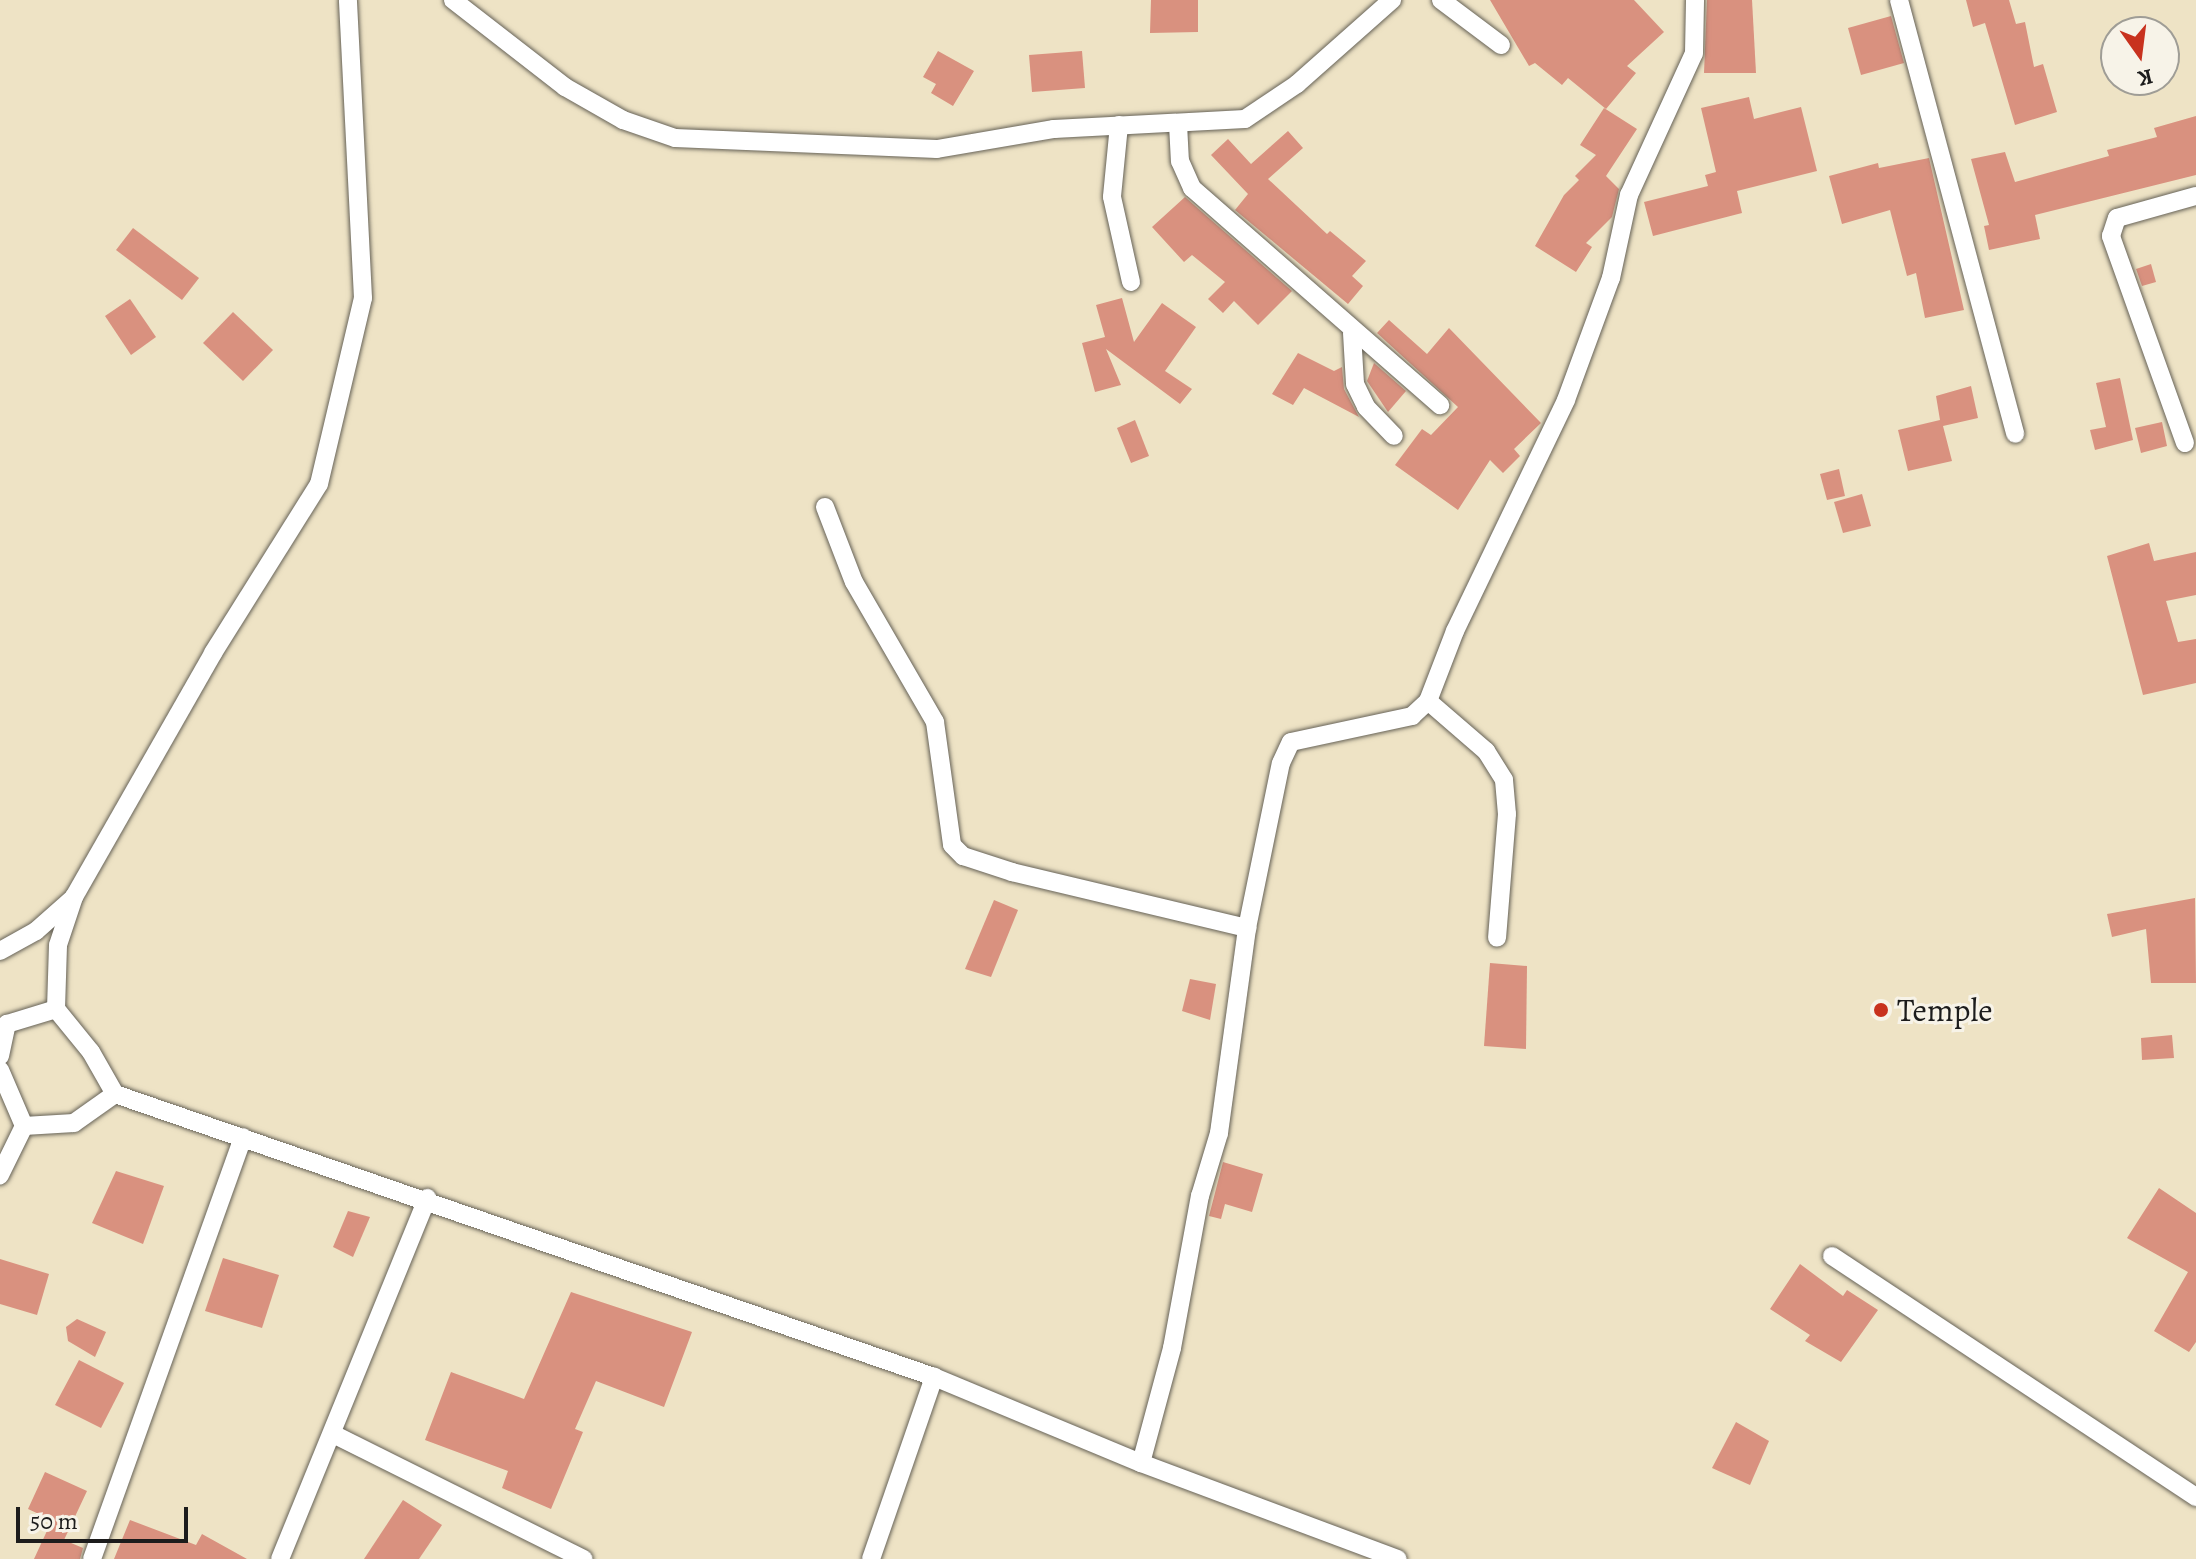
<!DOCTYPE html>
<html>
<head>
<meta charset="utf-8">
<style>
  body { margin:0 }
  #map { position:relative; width:2196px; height:1559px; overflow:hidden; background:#eee3c5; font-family:Alegreya,serif }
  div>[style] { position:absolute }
  .building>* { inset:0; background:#d9917f }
  .roads { filter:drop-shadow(0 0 2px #666257) drop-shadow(0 0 2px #666257) }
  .minor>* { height:18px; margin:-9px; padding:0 9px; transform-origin:9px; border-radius:9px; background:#fff }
  .dots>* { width:22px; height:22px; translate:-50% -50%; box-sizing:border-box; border:4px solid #f7f3e8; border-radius:50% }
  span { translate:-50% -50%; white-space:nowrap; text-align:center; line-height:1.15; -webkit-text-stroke:6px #f7f3e8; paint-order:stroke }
  .poi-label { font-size:32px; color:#1c1c1c }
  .left { translate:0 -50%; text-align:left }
  .north { position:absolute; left:2100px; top:16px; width:80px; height:80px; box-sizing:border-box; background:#f7f3e8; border:2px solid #9f9d96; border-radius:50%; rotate:166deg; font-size:22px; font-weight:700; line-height:32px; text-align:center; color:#1c1c1c }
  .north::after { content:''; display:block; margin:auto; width:28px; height:36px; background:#c8321e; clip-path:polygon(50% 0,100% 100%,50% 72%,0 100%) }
  .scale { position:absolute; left:16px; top:1507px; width:172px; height:36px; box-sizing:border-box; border:4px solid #1c1c1c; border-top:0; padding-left:10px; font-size:24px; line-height:28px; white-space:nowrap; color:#1c1c1c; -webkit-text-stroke:6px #f7f3e8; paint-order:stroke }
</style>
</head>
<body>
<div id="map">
  <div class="building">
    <i style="clip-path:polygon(1151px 0,1198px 0,1198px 32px,1150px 33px)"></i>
    <i style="clip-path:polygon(1490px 0,1634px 0,1664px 32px,1627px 66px,1636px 73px,1606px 109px,1568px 78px,1562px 85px,1535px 63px,1529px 66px)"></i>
    <i style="clip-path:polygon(1707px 0,1752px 0,1756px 73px,1704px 73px)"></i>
    <i style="clip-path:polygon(1966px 0,2009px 0,2016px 24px,2025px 22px,2034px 67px,2043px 64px,2057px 112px,2015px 125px,1985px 23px,1973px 27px)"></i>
    <i style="clip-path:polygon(1891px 16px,1904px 63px,1861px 75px,1848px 28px)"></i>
    <i style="clip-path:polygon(938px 51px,974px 71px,953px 106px,931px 93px,936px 84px,923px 77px)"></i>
    <i style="clip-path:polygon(1082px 51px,1085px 88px,1032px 92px,1029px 55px)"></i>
    <i style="clip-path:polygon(1749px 97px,1754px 119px,1801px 107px,1817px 171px,1737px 191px,1742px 213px,1653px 236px,1644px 202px,1708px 186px,1705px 175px,1716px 172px,1701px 108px)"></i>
    <i style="clip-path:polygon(1604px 108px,1637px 129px,1606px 176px,1619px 189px,1612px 217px,1586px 243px,1592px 247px,1576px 272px,1535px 246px,1564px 195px,1579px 180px,1575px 176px,1596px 155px,1580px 145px)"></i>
    <i style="clip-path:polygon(2196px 116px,2196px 175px,2035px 215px,2040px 239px,1989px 250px,1984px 226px,1989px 225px,1971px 159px,2005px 152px,2015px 182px,2109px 156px,2107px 150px,2157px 137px,2154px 128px)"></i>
    <i style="clip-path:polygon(1288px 131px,1303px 148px,1268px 179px,1327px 234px,1330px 231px,1366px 261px,1352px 276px,1363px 286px,1348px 304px,1235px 210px,1248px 194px,1211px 155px,1228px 139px,1251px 164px)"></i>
    <i style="clip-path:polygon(1929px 158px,1964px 310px,1925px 318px,1916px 273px,1907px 276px,1890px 210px,1842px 224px,1829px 176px,1878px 163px,1879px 168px)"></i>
    <i style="clip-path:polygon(1185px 197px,1292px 291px,1258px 325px,1234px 301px,1223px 313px,1208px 299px,1225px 282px,1192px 255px,1184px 262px,1152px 227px)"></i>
    <i style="clip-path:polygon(133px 228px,199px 278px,182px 300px,116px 250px)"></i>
    <i style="clip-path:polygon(2151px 264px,2156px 282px,2142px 286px,2136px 269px)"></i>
    <i style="clip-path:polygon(1122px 298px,1134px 342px,1162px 303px,1196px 327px,1165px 371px,1192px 389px,1180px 404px,1106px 349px,1121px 385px,1095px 392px,1082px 343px,1105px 337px,1096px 305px)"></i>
    <i style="clip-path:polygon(130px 299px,156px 337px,131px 355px,105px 316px)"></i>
    <i style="clip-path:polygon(233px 312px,273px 350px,243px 381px,203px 343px)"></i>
    <i style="clip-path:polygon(1389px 320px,1427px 354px,1449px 328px,1541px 423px,1514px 449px,1520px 456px,1503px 473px,1490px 460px,1458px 510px,1395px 465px,1422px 429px,1431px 435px,1458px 407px,1377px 333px)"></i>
    <i style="clip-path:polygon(1298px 353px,1334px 371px,1342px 367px,1344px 389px,1359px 417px,1304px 388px,1293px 405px,1272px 394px)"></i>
    <i style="clip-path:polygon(1374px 363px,1406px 391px,1388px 412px,1367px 381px)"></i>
    <i style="clip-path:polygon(2120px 378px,2133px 440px,2095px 450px,2090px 430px,2106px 427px,2096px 383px)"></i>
    <i style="clip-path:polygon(1971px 386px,1978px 418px,1943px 426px,1952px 461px,1908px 471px,1898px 430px,1940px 420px,1936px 396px)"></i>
    <i style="clip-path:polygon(1135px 420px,1149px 456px,1131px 463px,1117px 428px)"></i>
    <i style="clip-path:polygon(2162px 422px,2167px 446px,2141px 453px,2135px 428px)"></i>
    <i style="clip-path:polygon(1839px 469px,1845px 496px,1827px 500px,1820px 474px)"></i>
    <i style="clip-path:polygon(1862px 494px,1871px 526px,1843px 533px,1834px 502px)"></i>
    <i style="clip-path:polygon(2149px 543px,2154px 561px,2196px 552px,2196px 595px,2166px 601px,2178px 642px,2196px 639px,2196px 683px,2143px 695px,2107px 556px)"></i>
    <i style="clip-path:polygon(2195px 898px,2196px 983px,2151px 983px,2146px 929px,2112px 937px,2107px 914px)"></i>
    <i style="clip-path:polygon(994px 900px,1018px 910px,991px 977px,965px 969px)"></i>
    <i style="clip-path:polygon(1490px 963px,1527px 966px,1526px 1049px,1484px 1046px)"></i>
    <i style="clip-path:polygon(1190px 979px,1216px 984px,1210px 1020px,1182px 1011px)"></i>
    <i style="clip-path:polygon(2172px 1035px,2174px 1058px,2142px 1060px,2141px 1038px)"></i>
    <i style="clip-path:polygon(1223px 1162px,1263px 1174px,1252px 1212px,1225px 1204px,1221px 1219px,1209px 1216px)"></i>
    <i style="clip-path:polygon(116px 1171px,164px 1186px,143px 1244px,92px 1223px)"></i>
    <i style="clip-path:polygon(2159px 1188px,2196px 1213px,2196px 1342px,2189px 1352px,2154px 1331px,2188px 1272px,2127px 1238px)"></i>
    <i style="clip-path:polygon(348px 1211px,370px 1217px,353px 1257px,333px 1247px)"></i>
    <i style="clip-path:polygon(223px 1258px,279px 1275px,262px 1328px,205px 1311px)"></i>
    <i style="clip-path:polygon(0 1259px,49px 1274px,37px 1315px,0 1304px)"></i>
    <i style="clip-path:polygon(1800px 1264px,1843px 1296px,1847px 1290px,1878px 1310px,1841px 1362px,1805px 1341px,1810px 1335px,1770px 1309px)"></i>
    <i style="clip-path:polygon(571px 1292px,692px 1332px,664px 1407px,596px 1381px,575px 1429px,583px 1432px,551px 1509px,502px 1488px,508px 1471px,425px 1440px,451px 1372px,524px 1399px)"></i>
    <i style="clip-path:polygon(77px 1319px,106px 1332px,95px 1357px,68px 1341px,66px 1327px)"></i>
    <i style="clip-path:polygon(79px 1360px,124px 1383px,101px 1428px,55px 1405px)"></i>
    <i style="clip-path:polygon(1736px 1422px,1769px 1441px,1750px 1485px,1712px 1468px)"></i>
    <i style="clip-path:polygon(45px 1472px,87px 1491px,64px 1540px,83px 1548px,80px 1559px,34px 1559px,52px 1520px,28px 1509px)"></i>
    <i style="clip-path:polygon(403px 1500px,442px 1525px,419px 1559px,364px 1559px)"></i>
    <i style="clip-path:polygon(130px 1520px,196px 1545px,202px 1534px,247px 1559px,114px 1559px)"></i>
  </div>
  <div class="roads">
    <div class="minor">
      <i style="left:453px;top:0;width:142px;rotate:37.8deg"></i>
      <i style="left:565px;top:87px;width:67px;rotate:29.6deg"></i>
      <i style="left:623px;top:120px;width:55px;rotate:19.1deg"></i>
      <i style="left:675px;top:138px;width:262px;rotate:2.4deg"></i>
      <i style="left:937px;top:149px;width:119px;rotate:-9.7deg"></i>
      <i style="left:1054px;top:129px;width:191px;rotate:-3deg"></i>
      <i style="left:1245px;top:119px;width:63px;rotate:-33.9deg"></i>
      <i style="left:1297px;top:84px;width:127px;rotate:-41.5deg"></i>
      <i style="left:1441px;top:0;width:75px;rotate:36.9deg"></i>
      <i style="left:1899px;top:0;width:449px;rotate:75deg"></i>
      <i style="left:1178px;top:124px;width:37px;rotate:87deg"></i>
      <i style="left:1180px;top:161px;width:30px;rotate:66deg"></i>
      <i style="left:1192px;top:188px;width:330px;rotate:41.2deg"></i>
      <i style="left:1119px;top:125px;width:72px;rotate:95.6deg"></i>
      <i style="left:1112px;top:197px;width:87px;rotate:77.4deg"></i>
      <i style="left:1352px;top:333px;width:51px;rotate:86.6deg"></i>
      <i style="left:1355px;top:384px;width:25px;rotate:64deg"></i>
      <i style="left:1366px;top:407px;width:40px;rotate:46deg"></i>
      <i style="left:2185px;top:443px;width:220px;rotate:-109.7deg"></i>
      <i style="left:2111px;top:236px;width:19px;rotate:-72deg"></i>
      <i style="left:2117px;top:218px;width:82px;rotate:-15.6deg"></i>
      <i style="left:825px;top:507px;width:80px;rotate:68.9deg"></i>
      <i style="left:854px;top:582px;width:162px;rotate:59.9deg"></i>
      <i style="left:935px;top:722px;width:124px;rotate:82.1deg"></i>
      <i style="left:952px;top:845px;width:16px;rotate:45deg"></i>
      <i style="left:963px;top:856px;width:52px;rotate:18.1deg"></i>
      <i style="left:1012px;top:872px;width:242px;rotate:13.4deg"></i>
      <i style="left:1428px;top:701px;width:77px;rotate:40.8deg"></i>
      <i style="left:1486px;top:751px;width:34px;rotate:58deg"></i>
      <i style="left:1504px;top:780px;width:34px;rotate:85deg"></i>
      <i style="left:1507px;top:814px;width:124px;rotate:94.6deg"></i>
      <i style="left:0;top:951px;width:41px;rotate:-29.1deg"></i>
      <i style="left:36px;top:931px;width:48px;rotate:-41.6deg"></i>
      <i style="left:56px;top:1009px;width:55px;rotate:50.9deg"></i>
      <i style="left:91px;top:1052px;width:48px;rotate:60.3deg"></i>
      <i style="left:115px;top:1094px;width:867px;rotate:19.06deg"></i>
      <i style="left:934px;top:1377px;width:224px;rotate:22.6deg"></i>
      <i style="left:1141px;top:1463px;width:274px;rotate:20.5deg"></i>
      <i style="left:0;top:1056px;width:33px;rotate:-78deg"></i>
      <i style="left:7px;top:1024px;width:51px;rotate:-17deg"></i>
      <i style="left:56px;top:1009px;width:64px;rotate:-88.2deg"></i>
      <i style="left:58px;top:945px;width:51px;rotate:-71.6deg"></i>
      <i style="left:74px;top:897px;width:281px;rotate:-60.3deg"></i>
      <i style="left:213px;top:653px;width:199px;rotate:-57.9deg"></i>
      <i style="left:319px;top:484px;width:191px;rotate:-76.7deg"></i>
      <i style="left:363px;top:298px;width:298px;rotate:-92.9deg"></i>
      <i style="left:0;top:1070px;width:61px;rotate:66.8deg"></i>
      <i style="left:24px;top:1126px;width:55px;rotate:116.1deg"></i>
      <i style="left:24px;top:1126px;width:50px;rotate:-3.4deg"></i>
      <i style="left:74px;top:1123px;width:50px;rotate:-35.3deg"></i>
      <i style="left:1832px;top:1256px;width:437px;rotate:33.5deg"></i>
      <i style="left:333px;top:1434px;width:280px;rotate:26.5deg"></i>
      <i style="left:1141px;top:1463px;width:119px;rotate:-74.9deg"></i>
      <i style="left:1172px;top:1348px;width:155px;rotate:-79.6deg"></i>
      <i style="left:1200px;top:1196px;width:66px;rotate:-73.2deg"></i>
      <i style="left:1219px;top:1133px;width:207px;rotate:-82.2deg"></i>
      <i style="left:1247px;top:928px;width:168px;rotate:-78.4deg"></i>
      <i style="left:1281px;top:763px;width:23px;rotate:-65deg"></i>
      <i style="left:1291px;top:742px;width:124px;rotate:-12.1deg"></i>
      <i style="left:1412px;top:716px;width:22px;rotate:-43deg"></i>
      <i style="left:1428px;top:701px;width:75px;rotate:-68.9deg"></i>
      <i style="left:1455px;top:631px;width:256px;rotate:-64.3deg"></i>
      <i style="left:1566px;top:400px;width:130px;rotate:-69.8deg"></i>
      <i style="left:1611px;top:278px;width:85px;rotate:-77.8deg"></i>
      <i style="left:1629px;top:195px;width:156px;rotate:-65.4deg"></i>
      <i style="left:1694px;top:53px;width:53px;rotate:-88.9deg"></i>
      <i style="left:92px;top:1559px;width:448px;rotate:-70.3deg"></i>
      <i style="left:280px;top:1559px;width:390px;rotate:-67.8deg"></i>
      <i style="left:871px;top:1559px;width:193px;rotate:-70.9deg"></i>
    </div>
  </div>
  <div class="dots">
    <i style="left:1881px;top:1010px;background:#c8321e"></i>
  </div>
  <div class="poi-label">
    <span class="left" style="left:1897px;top:1010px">Temple</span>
  </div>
  <div class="north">K</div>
  <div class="scale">50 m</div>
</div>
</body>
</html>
